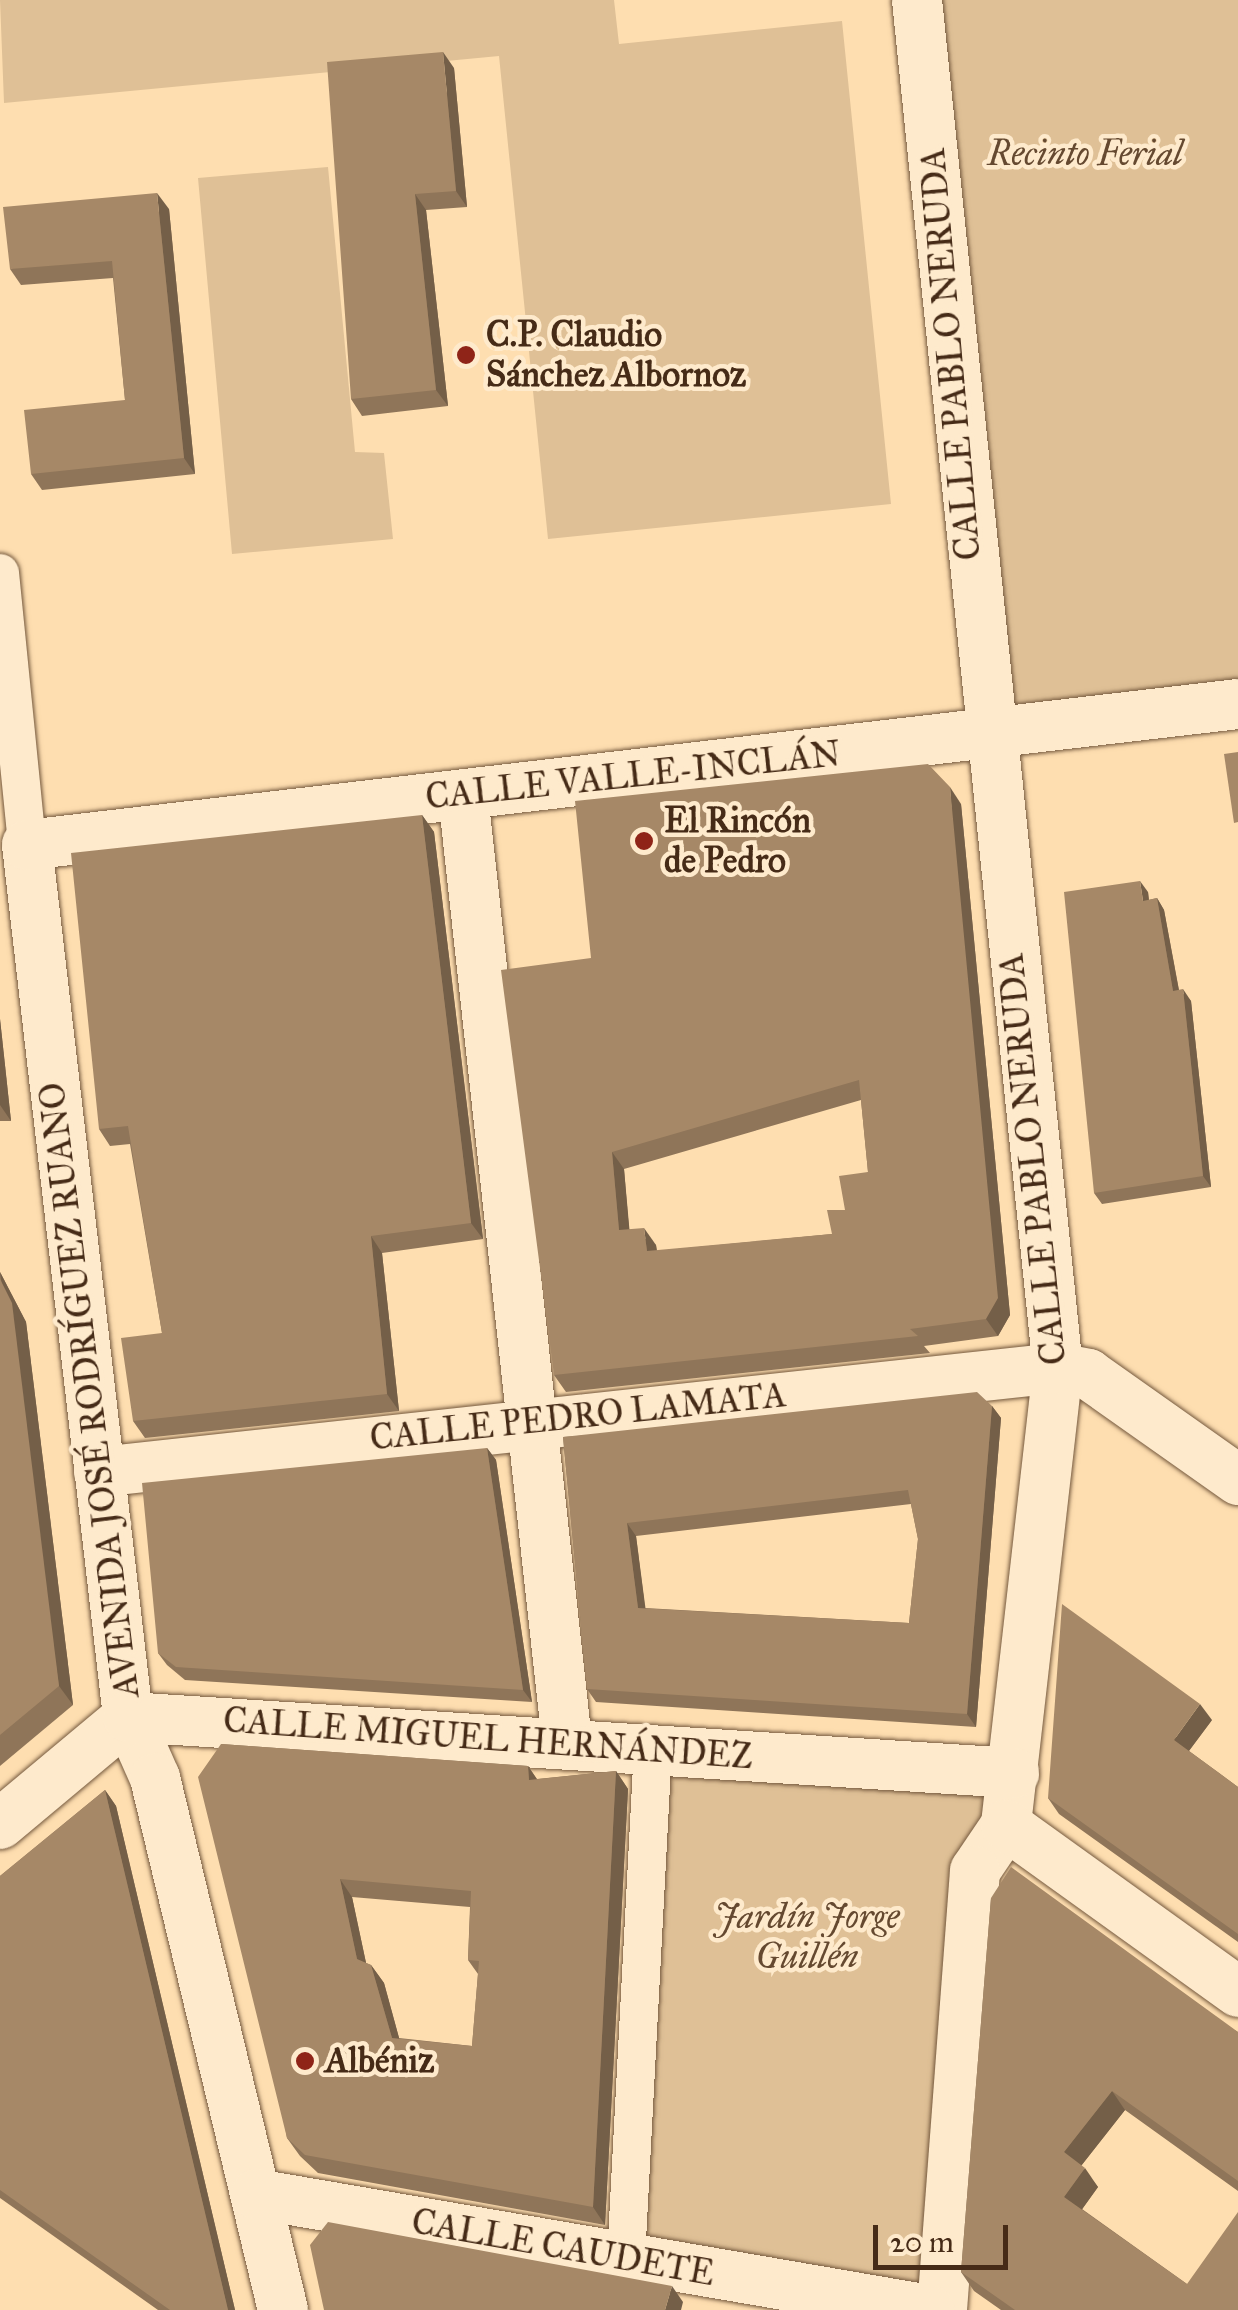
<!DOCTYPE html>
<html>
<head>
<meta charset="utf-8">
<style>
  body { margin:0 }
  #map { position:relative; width:1238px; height:2310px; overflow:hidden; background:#fedeb0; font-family:"IM FELL Great Primer",serif }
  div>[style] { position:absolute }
  .green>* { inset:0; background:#dfc096 }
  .roads { filter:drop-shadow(0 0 2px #74583d) drop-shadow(0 0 2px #74583d) }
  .pedestrian>* { height:38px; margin:-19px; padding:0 19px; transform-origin:19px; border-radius:19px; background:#feeacc }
  .minor>* { height:50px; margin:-25px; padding:0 25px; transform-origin:25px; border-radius:25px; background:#feeacc }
  .wall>* { inset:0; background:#8f7559 }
  .shaded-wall>* { inset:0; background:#745f48 }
  .building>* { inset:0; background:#a68867 }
  .dots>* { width:28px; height:28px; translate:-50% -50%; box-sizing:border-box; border:5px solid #feeacc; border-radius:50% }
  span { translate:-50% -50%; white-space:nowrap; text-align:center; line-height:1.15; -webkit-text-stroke:9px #feeacc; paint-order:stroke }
  .park-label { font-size:35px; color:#654930; font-style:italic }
  .poi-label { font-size:35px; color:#462b17; font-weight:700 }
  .left { translate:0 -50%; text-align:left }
  .street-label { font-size:35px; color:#462b17 }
  .scale { position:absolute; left:873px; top:2225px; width:135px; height:45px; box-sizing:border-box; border:5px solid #462b17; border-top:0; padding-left:12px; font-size:30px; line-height:35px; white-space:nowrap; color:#462b17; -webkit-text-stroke:8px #feeacc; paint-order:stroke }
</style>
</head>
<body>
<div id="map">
  <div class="green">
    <i style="clip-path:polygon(0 0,614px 0,619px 44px,842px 21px,891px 504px,548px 539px,499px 56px,4px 103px)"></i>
    <i style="clip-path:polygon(917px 0,1238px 0,1238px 704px,988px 737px)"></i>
    <i style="clip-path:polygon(328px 167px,355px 452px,384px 453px,393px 539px,232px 554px,198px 178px)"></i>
    <i style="clip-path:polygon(653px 1748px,1014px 1773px,942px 2310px,626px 2259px)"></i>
  </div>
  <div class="roads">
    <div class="pedestrian">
      <i style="left:0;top:573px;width:273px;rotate:84.3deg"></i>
      <i style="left:626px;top:2259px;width:512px;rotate:-86.98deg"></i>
    </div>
    <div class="minor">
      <i style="left:917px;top:0;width:1375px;rotate:84.12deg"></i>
      <i style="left:1058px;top:1368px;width:460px;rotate:96.5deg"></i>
      <i style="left:1006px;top:1825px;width:55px;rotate:124deg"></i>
      <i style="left:975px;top:1871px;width:440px;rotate:94.3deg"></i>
      <i style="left:463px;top:795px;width:952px;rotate:83.73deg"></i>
      <i style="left:27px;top:845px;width:878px;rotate:83.39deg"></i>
      <i style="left:128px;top:1717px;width:67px;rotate:66.1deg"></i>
      <i style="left:155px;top:1778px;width:547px;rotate:76.47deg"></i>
      <i style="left:27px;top:845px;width:1219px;rotate:-6.64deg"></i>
      <i style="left:99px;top:1472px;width:965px;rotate:-6.19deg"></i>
      <i style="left:1058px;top:1368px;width:31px;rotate:11deg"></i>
      <i style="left:1088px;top:1374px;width:184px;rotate:35.2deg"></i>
      <i style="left:0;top:1824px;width:167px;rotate:-39.9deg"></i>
      <i style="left:128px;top:1717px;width:888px;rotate:3.62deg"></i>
      <i style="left:1006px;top:1825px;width:286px;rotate:35.7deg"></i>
      <i style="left:256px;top:2194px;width:683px;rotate:9.78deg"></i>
    </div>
  </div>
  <div class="wall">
    <i style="clip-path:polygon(454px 68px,467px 207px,426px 210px,448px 406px,362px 416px,351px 399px)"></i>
    <i style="clip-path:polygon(169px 209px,195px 474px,42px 490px,31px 474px,125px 400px,113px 278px,21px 285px,10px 269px)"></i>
    <i style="clip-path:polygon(evenodd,961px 804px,1010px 1315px,998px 1336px,924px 1346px,930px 1353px,566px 1392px,554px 1375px,591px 958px,961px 804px,861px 1100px,868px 1172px,832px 1234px,657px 1251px,656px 1245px,629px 1229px,624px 1169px,861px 1100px)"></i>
    <i style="clip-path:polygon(422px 815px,434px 832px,483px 1239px,382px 1253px,399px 1411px,145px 1438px,133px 1421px,162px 1333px,130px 1144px,110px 1146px,99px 1129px)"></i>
    <i style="clip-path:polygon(1148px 892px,1149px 900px,1157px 898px,1164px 910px,1179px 990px,1191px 1001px,1211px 1187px,1102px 1204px,1094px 1193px)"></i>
    <i style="clip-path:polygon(0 1019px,11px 1121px,0 1121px)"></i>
    <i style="clip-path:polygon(0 1272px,26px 1322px,73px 1705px,0 1766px)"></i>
    <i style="clip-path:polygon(evenodd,992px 1406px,1001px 1418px,976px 1727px,596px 1702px,587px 1689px,563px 1437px,992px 1406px,911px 1504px,918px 1539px,909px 1623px,645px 1608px,636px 1536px,911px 1504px)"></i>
    <i style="clip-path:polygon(487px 1448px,496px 1460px,532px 1702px,185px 1680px,167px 1665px,158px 1653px)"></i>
    <i style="clip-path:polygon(1212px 1720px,1189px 1751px,1238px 1787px,1238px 1942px,1059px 1814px,1048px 1798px)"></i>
    <i style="clip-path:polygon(evenodd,221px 1744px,528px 1766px,537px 1779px,616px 1771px,628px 1789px,605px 2225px,318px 2173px,300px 2156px,287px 2138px,221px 1744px,352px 1897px,470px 1907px,468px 1960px,478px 1974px,472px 2046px,399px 2038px,384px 1983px,371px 1965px,366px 1963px,352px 1897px)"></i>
    <i style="clip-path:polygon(105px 1790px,116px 1806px,235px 2310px,158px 2310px,0 2198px,0 1876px)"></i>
    <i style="clip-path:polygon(991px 1898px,1238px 2032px,1238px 2191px,1125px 2110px,1081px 2166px,1098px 2187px,1082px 2209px,1187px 2284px,1238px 2310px,1001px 2310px,974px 2291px,961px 2272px)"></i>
  </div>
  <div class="shaded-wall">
    <i style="clip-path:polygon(443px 52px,454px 68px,467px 207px,456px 191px)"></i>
    <i style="clip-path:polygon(157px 193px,169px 209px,195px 474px,184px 458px)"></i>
    <i style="clip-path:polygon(415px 194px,426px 210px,448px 406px,436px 390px)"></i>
    <i style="clip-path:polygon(950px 787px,961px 804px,1010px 1315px,998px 1336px,986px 1319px)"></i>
    <i style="clip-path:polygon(422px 815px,434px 832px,483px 1239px,471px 1223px)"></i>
    <i style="clip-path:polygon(1140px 881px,1148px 892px,1150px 912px,1143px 901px)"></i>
    <i style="clip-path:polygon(1157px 898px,1164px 910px,1181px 1002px,1173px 991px)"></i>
    <i style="clip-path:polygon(1183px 989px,1191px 1001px,1211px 1187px,1203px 1176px)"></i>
    <i style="clip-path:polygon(0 1019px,11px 1121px,0 1105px)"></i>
    <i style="clip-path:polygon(612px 1152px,624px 1169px,631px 1247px,619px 1230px)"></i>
    <i style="clip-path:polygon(644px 1228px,656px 1245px,659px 1268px,647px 1251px)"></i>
    <i style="clip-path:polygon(371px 1236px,382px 1253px,399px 1411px,387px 1394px)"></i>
    <i style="clip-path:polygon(0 1272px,26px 1322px,73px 1705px,59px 1686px)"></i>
    <i style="clip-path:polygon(992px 1406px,1001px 1418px,976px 1727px,967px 1714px)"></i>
    <i style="clip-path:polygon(487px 1448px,496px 1460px,532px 1702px,523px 1690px)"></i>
    <i style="clip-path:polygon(627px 1523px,636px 1536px,647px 1620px,638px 1608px)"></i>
    <i style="clip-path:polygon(1200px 1704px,1212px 1720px,1185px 1756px,1174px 1740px)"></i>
    <i style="clip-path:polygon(528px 1766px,540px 1784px,529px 1780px)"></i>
    <i style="clip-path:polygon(616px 1771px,628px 1789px,605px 2225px,593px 2207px)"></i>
    <i style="clip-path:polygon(105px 1790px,116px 1806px,235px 2310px,228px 2310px)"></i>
    <i style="clip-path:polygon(340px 1879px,352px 1897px,369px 1977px,357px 1959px)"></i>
    <i style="clip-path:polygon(371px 1965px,384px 1983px,404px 2056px,392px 2038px)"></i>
    <i style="clip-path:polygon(1112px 2091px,1125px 2110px,1077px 2171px,1064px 2152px)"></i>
    <i style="clip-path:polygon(1085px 2168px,1098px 2187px,1078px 2215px,1064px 2197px)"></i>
    <i style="clip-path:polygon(672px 2286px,683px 2302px,681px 2310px,665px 2310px)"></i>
  </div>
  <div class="building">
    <i style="clip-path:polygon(443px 52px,456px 191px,415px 194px,436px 390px,351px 399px,327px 62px)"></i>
    <i style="clip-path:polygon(157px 193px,184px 458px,31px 474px,24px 410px,125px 400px,112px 261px,10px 269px,3px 207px)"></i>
    <i style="clip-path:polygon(1238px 752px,1238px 822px,1234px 823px,1224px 754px)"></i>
    <i style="clip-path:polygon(evenodd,928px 764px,950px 787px,998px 1298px,986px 1319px,910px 1329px,918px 1336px,554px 1375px,501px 970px,591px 958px,575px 801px,928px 764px,859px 1080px,868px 1172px,839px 1176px,845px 1210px,827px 1210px,832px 1234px,647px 1251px,644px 1228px,619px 1230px,612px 1152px,859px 1080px)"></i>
    <i style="clip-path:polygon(422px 815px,471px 1223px,371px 1236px,387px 1394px,133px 1421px,121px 1338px,162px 1333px,128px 1126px,99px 1129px,71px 853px)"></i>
    <i style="clip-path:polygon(1140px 881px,1143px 901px,1157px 898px,1173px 991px,1183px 989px,1203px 1176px,1094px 1193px,1064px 892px)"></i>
    <i style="clip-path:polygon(0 1279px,12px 1303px,59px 1686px,0 1735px)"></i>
    <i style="clip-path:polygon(evenodd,977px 1392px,992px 1406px,967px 1714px,587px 1689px,563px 1437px,977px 1392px,908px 1490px,918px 1539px,909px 1623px,638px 1608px,627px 1523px,908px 1490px)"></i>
    <i style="clip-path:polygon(487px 1448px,523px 1690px,176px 1667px,158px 1653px,142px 1483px)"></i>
    <i style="clip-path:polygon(1062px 1604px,1200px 1704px,1174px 1740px,1238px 1787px,1238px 1934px,1048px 1798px)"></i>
    <i style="clip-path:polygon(evenodd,221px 1744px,528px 1766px,529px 1780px,616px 1771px,593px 2207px,305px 2155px,287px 2138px,198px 1777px,221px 1744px,340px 1879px,471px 1891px,468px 1960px,479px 1961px,472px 2046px,392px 2038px,371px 1965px,357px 1959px,340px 1879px)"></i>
    <i style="clip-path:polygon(105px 1790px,228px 2310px,170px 2310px,0 2190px,0 1876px)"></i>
    <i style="clip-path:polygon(1011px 1867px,1238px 2032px,1238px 2181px,1112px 2091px,1064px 2152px,1085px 2168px,1064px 2197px,1187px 2284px,1238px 2212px,1238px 2310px,1015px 2310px,961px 2272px,991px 1898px)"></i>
    <i style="clip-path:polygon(328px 2222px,672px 2286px,665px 2310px,324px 2310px,310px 2245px)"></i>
  </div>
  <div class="dots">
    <i style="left:466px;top:355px;background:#8f2418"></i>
    <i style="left:644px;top:841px;background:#8f2418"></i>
    <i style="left:305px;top:2061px;background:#8f2418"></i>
  </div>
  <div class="park-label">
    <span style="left:1085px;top:154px">Recinto Ferial</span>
    <span style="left:807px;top:1937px">Jardín Jorge<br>Guillén</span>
  </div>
  <div class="poi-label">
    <span class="left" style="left:486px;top:355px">C.P. Claudio<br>Sánchez Albornoz</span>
    <span class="left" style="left:664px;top:841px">El Rincón<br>de Pedro</span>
    <span class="left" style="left:325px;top:2061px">Albéniz</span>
  </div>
  <div class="street-label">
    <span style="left:951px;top:354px;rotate:-95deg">CALLE PABLO NERUDA</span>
    <span style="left:633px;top:776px;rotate:-6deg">CALLE VALLE-INCLÁN</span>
    <span style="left:1033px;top:1159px;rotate:-96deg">CALLE PABLO NERUDA</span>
    <span style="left:90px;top:1390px;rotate:-97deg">AVENIDA JOSÉ RODRÍGUEZ RUANO</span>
    <span style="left:578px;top:1417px;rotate:-6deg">CALLE PEDRO LAMATA</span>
    <span style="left:488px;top:1739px;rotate:4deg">CALLE MIGUEL HERNÁNDEZ</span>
    <span style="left:563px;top:2248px;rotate:10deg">CALLE CAUDETE</span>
  </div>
  <div class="scale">20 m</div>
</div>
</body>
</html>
